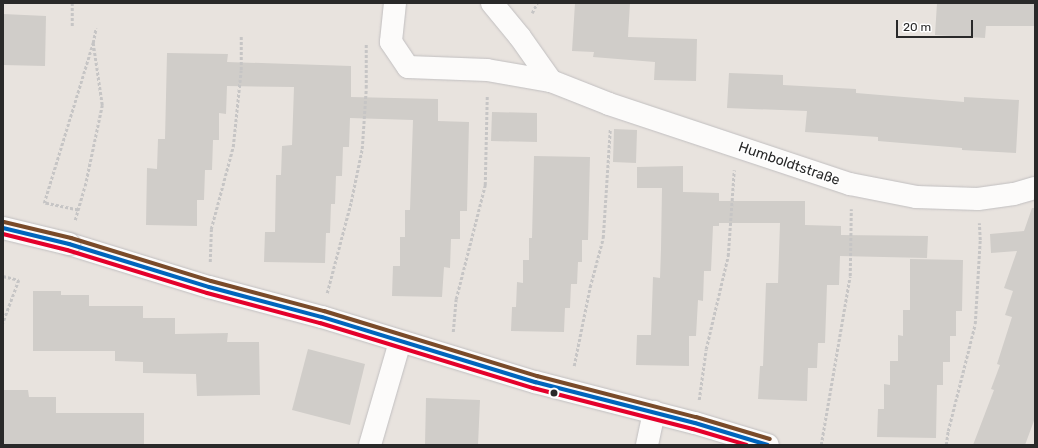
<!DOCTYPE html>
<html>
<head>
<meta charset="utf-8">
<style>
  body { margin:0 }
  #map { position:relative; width:1038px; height:448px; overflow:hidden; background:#e8e3de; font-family:Rubik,sans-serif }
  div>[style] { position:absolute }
  .building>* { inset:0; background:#d0cdc9 }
  .path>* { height:2.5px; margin-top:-1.25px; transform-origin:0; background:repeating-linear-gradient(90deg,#c6c5c5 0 3px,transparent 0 5px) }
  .roads { filter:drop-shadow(0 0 1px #c1bfc0) drop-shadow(0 0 1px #c1bfc0) }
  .minor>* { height:22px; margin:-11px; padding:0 11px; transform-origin:11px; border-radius:11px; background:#fcfbfa }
  .bridges { filter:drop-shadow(0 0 1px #c1bfc0) drop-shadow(0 0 1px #c1bfc0) }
  .minor-bridge>* { height:22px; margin:-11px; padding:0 11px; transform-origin:11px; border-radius:11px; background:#fcfbfa }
  .bus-1>* { height:4px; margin:-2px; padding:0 2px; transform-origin:2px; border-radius:2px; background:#0065bd }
  .bus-2>* { height:4px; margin:-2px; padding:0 2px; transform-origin:2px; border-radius:2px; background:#e4002b }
  .bus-3>* { height:4px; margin:-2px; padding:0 2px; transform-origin:2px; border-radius:2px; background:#7a4b2a }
  .dots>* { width:11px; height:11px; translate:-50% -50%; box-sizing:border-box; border:2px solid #fff; border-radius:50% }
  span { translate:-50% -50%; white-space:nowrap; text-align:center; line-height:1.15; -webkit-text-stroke:3px #fff; paint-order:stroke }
  .street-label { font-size:14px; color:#292929 }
  .frame { position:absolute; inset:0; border:4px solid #292929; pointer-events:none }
  .scale { position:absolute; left:896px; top:20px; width:77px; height:18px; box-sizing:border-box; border:2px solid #292929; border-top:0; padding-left:5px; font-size:12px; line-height:14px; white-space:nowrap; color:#292929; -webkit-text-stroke:3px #fff; paint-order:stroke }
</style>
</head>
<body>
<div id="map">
  <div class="building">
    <i style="clip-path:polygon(575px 3px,630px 3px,628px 37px,697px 39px,696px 81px,654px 80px,655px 62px,593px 57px,594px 52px,572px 51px)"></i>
    <i style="clip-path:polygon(937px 3px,1035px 3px,1035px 26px,986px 26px,985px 38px,935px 35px)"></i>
    <i style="clip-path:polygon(3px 14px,46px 16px,45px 66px,3px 65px)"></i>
    <i style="clip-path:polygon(167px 53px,228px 54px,227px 62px,351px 66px,351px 97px,438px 99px,438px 121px,469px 122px,467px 211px,460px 211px,460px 239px,451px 239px,450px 268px,444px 267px,442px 297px,392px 296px,393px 266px,400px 266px,400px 237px,405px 237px,405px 210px,410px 210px,413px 120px,350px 118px,349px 147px,343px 147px,342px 176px,336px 176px,335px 204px,331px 204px,330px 233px,326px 233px,325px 263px,264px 262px,265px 232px,275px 232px,276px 175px,281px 175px,282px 146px,292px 145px,294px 87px,227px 86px,226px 114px,219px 113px,219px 140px,213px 140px,212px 170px,205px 170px,204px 200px,197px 200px,197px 226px,146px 225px,147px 168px,157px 169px,158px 139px,165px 139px)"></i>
    <i style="clip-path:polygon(729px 73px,783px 75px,783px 85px,856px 89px,856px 93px,964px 102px,964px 97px,1019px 100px,1016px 153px,962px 150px,962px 148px,878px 141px,878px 137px,805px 132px,807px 111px,727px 108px)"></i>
    <i style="clip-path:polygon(492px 112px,537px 113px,537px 142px,491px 141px)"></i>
    <i style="clip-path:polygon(614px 129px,637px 130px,636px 163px,613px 162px)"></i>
    <i style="clip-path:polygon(534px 156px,590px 157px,588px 240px,582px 240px,582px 262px,578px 262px,577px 284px,571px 284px,570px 308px,565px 308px,564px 332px,511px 331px,512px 307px,516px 307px,517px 282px,523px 283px,523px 260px,529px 260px,529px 238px,532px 238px)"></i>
    <i style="clip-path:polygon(683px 166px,683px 192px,719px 193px,719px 201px,805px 201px,805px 225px,841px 226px,841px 235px,928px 236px,927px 258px,840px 256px,839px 285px,827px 285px,825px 343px,818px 343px,817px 368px,808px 368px,807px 401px,758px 399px,760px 366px,763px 366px,766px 283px,778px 283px,780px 223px,719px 223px,719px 226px,713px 226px,711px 271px,704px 271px,703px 301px,698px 300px,696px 336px,689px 336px,689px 366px,636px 365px,637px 335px,651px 335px,653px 277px,660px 278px,661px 249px,662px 188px,637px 188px,637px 167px)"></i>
    <i style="clip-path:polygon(1032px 208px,1035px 208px,1035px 418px,1025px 445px,973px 445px,994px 390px,991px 389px,1000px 365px,997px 364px,1012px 317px,1005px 315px,1013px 291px,1004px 288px,1017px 251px,991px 253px,990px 234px,1024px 231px)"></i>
    <i style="clip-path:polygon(910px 259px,963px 260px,962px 311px,956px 311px,956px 336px,950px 336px,950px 362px,943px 362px,943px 385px,937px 385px,936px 438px,877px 437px,878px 409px,884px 409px,884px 384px,890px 385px,890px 361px,898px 361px,898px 335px,903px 336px,903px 310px,910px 310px)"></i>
    <i style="clip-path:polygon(33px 291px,61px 291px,61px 295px,89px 295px,89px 306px,143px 306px,143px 318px,175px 318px,175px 334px,228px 333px,227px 342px,259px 342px,260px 395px,197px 396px,196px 374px,143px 373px,143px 362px,115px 361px,115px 351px,33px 351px)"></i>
    <i style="clip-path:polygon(308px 349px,365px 364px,350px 425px,292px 410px)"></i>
    <i style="clip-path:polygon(3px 390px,28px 390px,29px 397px,56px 397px,56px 413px,144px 413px,144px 445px,3px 445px)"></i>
    <i style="clip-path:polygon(426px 398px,480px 400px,478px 445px,425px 445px)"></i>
  </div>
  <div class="path">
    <i style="left:532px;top:13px;width:11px;rotate:-63deg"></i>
    <i style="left:72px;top:26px;width:23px;rotate:-90deg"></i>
    <i style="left:78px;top:210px;width:35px;rotate:-168deg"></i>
    <i style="left:44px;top:203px;width:167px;rotate:-73deg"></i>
    <i style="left:93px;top:43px;width:15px;rotate:-79deg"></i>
    <i style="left:75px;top:220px;width:35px;rotate:-74deg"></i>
    <i style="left:85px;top:186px;width:83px;rotate:-78.1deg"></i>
    <i style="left:102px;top:105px;width:63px;rotate:-98.3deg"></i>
    <i style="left:210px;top:262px;width:33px;rotate:-88deg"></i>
    <i style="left:211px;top:229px;width:85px;rotate:-75deg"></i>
    <i style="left:233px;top:147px;width:77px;rotate:-84.1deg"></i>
    <i style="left:241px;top:70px;width:34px;rotate:-90deg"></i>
    <i style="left:3px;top:276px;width:16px;rotate:14deg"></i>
    <i style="left:19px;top:280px;width:46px;rotate:110.4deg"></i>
    <i style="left:327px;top:293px;width:94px;rotate:-75.2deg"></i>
    <i style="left:351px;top:202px;width:54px;rotate:-78.3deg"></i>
    <i style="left:362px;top:149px;width:61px;rotate:-86.2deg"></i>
    <i style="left:366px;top:88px;width:44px;rotate:-90deg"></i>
    <i style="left:453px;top:332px;width:33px;rotate:-85deg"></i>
    <i style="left:456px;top:299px;width:118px;rotate:-75.7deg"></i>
    <i style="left:485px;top:185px;width:90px;rotate:-88.7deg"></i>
    <i style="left:574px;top:366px;width:81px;rotate:-78.6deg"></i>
    <i style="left:590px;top:287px;width:51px;rotate:-75.1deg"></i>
    <i style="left:603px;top:238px;width:109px;rotate:-86.3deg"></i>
    <i style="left:699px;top:400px;width:51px;rotate:-82.2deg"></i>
    <i style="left:706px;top:349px;width:96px;rotate:-76.7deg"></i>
    <i style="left:728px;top:256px;width:86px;rotate:-86deg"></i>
    <i style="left:821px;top:445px;width:171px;rotate:-80.3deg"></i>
    <i style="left:850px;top:276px;width:67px;rotate:-89.1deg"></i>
    <i style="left:946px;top:445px;width:14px;rotate:-82deg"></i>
    <i style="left:948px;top:431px;width:110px;rotate:-75.8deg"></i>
    <i style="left:975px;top:324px;width:84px;rotate:-86.6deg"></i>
    <i style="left:980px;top:240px;width:17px;rotate:-93deg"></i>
  </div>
  <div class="roads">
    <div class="minor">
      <i style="left:395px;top:3px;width:39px;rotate:96deg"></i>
      <i style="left:391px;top:42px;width:30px;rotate:56deg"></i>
      <i style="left:408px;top:67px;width:79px;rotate:2.2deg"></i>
      <i style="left:487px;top:70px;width:65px;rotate:9.8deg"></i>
      <i style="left:551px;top:81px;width:62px;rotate:21.6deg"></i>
      <i style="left:609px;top:104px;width:254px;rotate:18.4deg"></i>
      <i style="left:850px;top:184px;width:67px;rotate:11.1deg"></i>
      <i style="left:916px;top:197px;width:62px;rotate:1.8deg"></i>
      <i style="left:978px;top:199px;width:36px;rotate:-8deg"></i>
      <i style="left:1014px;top:194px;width:22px;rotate:-16deg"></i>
      <i style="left:492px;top:3px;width:44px;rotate:50.5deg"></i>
      <i style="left:520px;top:37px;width:54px;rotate:54.8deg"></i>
      <i style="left:69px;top:244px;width:146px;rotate:17.1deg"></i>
      <i style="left:209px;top:287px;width:117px;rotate:14.9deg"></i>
      <i style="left:322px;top:317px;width:223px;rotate:17deg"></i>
      <i style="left:535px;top:382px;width:165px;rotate:14.4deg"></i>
      <i style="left:695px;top:423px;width:76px;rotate:16.8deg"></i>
      <i style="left:370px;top:445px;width:107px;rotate:-73.8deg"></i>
      <i style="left:647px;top:445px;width:34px;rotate:-78deg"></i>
    </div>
  </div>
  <div class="bridges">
    <div class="minor-bridge">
      <i style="left:3px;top:228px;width:68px;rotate:13.6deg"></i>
    </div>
  </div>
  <div class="bus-1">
    <i style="left:3px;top:228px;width:68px;rotate:13.6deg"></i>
    <i style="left:69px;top:244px;width:146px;rotate:17.1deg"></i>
    <i style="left:209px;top:287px;width:117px;rotate:14.9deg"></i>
    <i style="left:322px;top:317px;width:223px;rotate:17deg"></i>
    <i style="left:535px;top:382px;width:165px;rotate:14.4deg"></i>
    <i style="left:695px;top:423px;width:76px;rotate:16.8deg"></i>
  </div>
  <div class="bus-2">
    <i style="left:3px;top:234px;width:66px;rotate:14deg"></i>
    <i style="left:67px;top:250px;width:146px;rotate:17.1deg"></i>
    <i style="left:207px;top:293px;width:117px;rotate:14.9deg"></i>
    <i style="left:320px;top:323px;width:223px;rotate:17deg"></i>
    <i style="left:533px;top:388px;width:165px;rotate:14.4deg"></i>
    <i style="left:693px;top:429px;width:56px;rotate:16.5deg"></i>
  </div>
  <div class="bus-3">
    <i style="left:4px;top:222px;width:69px;rotate:13.4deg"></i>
    <i style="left:71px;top:238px;width:146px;rotate:17.1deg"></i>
    <i style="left:211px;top:281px;width:117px;rotate:14.9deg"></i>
    <i style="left:324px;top:311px;width:223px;rotate:17deg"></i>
    <i style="left:537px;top:376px;width:164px;rotate:14.5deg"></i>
    <i style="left:696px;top:417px;width:77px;rotate:16.6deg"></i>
  </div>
  <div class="dots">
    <i style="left:554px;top:393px;background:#292929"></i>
  </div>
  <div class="street-label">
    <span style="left:789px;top:164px;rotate:19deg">Humboldtstraße</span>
  </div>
  <div class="frame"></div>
  <div class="scale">20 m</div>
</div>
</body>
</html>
